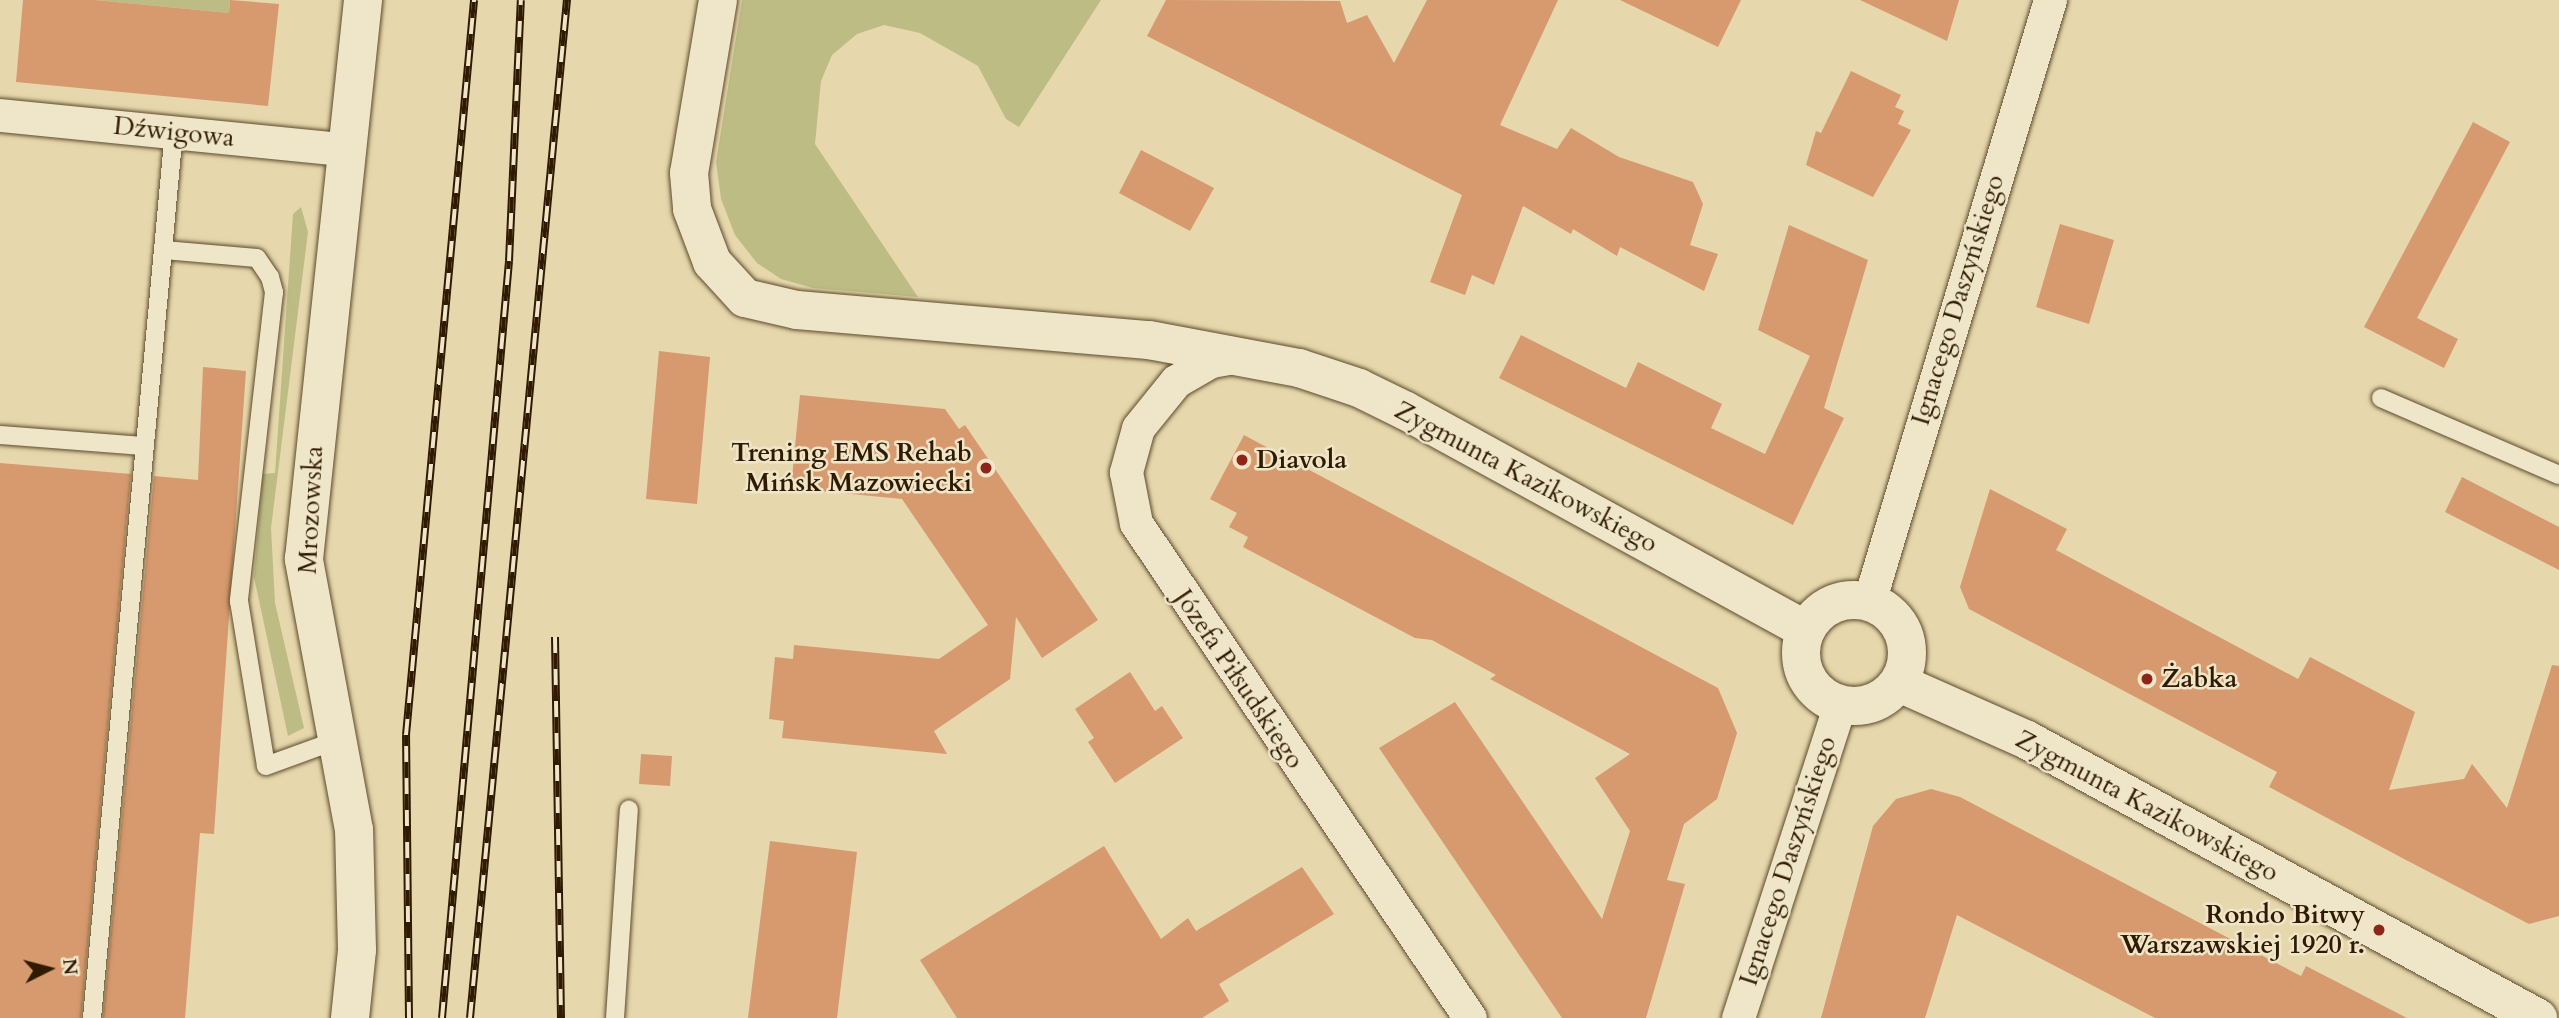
<!DOCTYPE html>
<html>
<head>
<meta charset="utf-8">
<style>
  body { margin:0 }
  #map { position:relative; width:2559px; height:1018px; overflow:hidden; background:#e6d8ac; font-family:Cardo,serif }
  div>[style] { position:absolute }
  .green>* { inset:0; background:#bdbc84 }
  .building>* { inset:0; background:#d7996e }
  .roads { filter:drop-shadow(0 0 2px #5e4a2c) drop-shadow(0 0 2px #5e4a2c) }
  .service>* { height:18px; margin:-9px; padding:0 9px; transform-origin:9px; border-radius:9px; background:#efe6c9 }
  .minor>* { height:33px; margin:-16.5px; padding:0 16.5px; transform-origin:16.5px; border-radius:16.5px; background:#efe6c9 }
  .tertiary>* { height:38px; margin:-19px; padding:0 19px; transform-origin:19px; border-radius:19px; background:#efe6c9 }
  .tertiary>.ring { margin:-19px; padding:0; box-sizing:content-box; background:none; border:38px solid #efe6c9; border-radius:50% }
  .rail>* { height:8px; margin-top:-4px; transform-origin:0; background:repeating-linear-gradient(90deg,#efe6c9 0 16px,#301b02 0 32px); box-sizing:border-box; border-block:2px solid #301b02 }
  .dots>* { width:19px; height:19px; translate:-50% -50%; box-sizing:border-box; border:4px solid #efe6c9; border-radius:50% }
  span { translate:-50% -50%; white-space:nowrap; text-align:center; line-height:1.15; -webkit-text-stroke:5px #efe6c9; paint-order:stroke }
  .street-label { font-size:26px; color:#301b02 }
  .poi-label { font-size:26px; color:#301b02; font-weight:700 }
  .right { translate:-100% -50%; text-align:right }
  .left { translate:0 -50%; text-align:left }
  .north { position:absolute; left:14px; top:934px; width:70px; height:70px; -webkit-text-stroke:5px #efe6c9; paint-order:stroke; rotate:84deg; font-size:19px; font-weight:700; line-height:28px; text-align:center; color:#301b02 }
  .north::after { content:''; display:block; margin:auto; width:24px; height:32px; background:#301b02; clip-path:polygon(50% 0,100% 100%,50% 72%,0 100%) }
</style>
</head>
<body>
<div id="map">
  <div class="green">
    <i style="clip-path:polygon(95px 0,230px 0,229px 13px)"></i>
    <i style="clip-path:polygon(742px 0,1101px 0,1019px 127px,1006px 119px,978px 66px,920px 33px,884px 25px,857px 34px,832px 55px,821px 81px,815px 144px,918px 297px,813px 288px,781px 279px,757px 263px,735px 235px,721px 199px,716px 162px)"></i>
    <i style="clip-path:polygon(301px 207px,308px 232px,271px 528px,275px 603px,304px 728px,288px 736px,254px 577px,263px 474px,275px 473px,293px 214px)"></i>
  </div>
  <div class="building">
    <i style="clip-path:polygon(23px 0,95px 0,229px 13px,230px 0,279px 4px,268px 106px,16px 82px)"></i>
    <i style="clip-path:polygon(1166px 0,1340px 1px,1347px 23px,1367px 15px,1394px 63px,1427px 0,1558px 0,1500px 125px,1557px 149px,1571px 128px,1619px 157px,1693px 182px,1703px 204px,1690px 245px,1718px 254px,1704px 291px,1620px 247px,1617px 256px,1573px 229px,1571px 234px,1523px 206px,1494px 285px,1472px 275px,1465px 295px,1430px 282px,1462px 195px,1147px 36px)"></i>
    <i style="clip-path:polygon(1620px 0,1741px 0,1718px 47px)"></i>
    <i style="clip-path:polygon(1860px 0,1959px 0,1947px 41px)"></i>
    <i style="clip-path:polygon(1851px 71px,1901px 95px,1895px 107px,1904px 111px,1898px 124px,1911px 130px,1873px 197px,1806px 165px,1816px 131px,1821px 133px)"></i>
    <i style="clip-path:polygon(2473px 122px,2510px 142px,2417px 318px,2458px 339px,2444px 368px,2364px 327px)"></i>
    <i style="clip-path:polygon(1141px 150px,1214px 188px,1190px 231px,1119px 193px)"></i>
    <i style="clip-path:polygon(2060px 224px,2114px 240px,2089px 324px,2036px 307px)"></i>
    <i style="clip-path:polygon(1789px 225px,1868px 260px,1824px 408px,1844px 418px,1793px 525px,1499px 378px,1521px 335px,1626px 388px,1638px 362px,1722px 404px,1711px 428px,1765px 454px,1810px 356px,1758px 330px)"></i>
    <i style="clip-path:polygon(659px 351px,710px 357px,697px 504px,646px 499px)"></i>
    <i style="clip-path:polygon(203px 367px,246px 371px,214px 834px,200px 833px,185px 1018px,103px 1018px,154px 476px,198px 480px)"></i>
    <i style="clip-path:polygon(800px 395px,945px 409px,959px 429px,965px 425px,1098px 620px,1042px 658px,1016px 617px,1010px 679px,934px 731px,947px 754px,782px 738px,784px 721px,769px 719px,775px 657px,793px 659px,794px 645px,939px 659px,988px 625px,902px 499px,791px 488px)"></i>
    <i style="clip-path:polygon(1244px 435px,1718px 688px,1737px 733px,1717px 799px,1684px 824px,1667px 880px,1685px 884px,1646px 1018px,1562px 1018px,1379px 748px,1455px 702px,1602px 919px,1630px 831px,1595px 778px,1630px 754px,1490px 679px,1496px 675px,1432px 640px,1415px 638px,1243px 547px,1248px 537px,1229px 527px,1237px 513px,1210px 499px)"></i>
    <i style="clip-path:polygon(0 463px,131px 474px,81px 1018px,0 1018px)"></i>
    <i style="clip-path:polygon(2462px 477px,2559px 527px,2559px 570px,2445px 512px)"></i>
    <i style="clip-path:polygon(1990px 489px,2067px 529px,2056px 550px,2298px 679px,2310px 657px,2415px 712px,2389px 790px,2464px 779px,2472px 764px,2507px 808px,2552px 665px,2559px 666px,2559px 916px,2529px 924px,2406px 860px,2269px 787px,2277px 772px,1969px 609px,1960px 587px)"></i>
    <i style="clip-path:polygon(1130px 672px,1155px 711px,1162px 706px,1183px 738px,1115px 783px,1088px 742px,1094px 738px,1075px 709px)"></i>
    <i style="clip-path:polygon(641px 754px,672px 756px,670px 786px,639px 784px)"></i>
    <i style="clip-path:polygon(1931px 789px,1960px 797px,2301px 976px,2306px 966px,2407px 1018px,2155px 1018px,1957px 915px,1925px 1018px,1821px 1018px,1873px 826px,1896px 799px)"></i>
    <i style="clip-path:polygon(770px 841px,857px 852px,837px 1018px,748px 1018px)"></i>
    <i style="clip-path:polygon(1104px 846px,1161px 939px,1188px 918px,1196px 931px,1302px 867px,1334px 914px,1219px 984px,1229px 1001px,1202px 1018px,957px 1018px,920px 960px)"></i>
  </div>
  <div class="roads">
    <div class="service">
      <i style="left:164px;top:250px;width:93px;rotate:4.9deg"></i>
      <i style="left:257px;top:258px;width:23px;rotate:56deg"></i>
      <i style="left:270px;top:277px;width:16px;rotate:75deg"></i>
      <i style="left:274px;top:292px;width:311px;rotate:96.5deg"></i>
      <i style="left:239px;top:601px;width:167px;rotate:80.7deg"></i>
      <i style="left:266px;top:766px;width:79px;rotate:-20deg"></i>
      <i style="left:2381px;top:398px;width:194px;rotate:23.4deg"></i>
      <i style="left:0;top:435px;width:144px;rotate:4.4deg"></i>
      <i style="left:92px;top:1018px;width:891px;rotate:-84.72deg"></i>
      <i style="left:615px;top:1018px;width:209px;rotate:-86.2deg"></i>
    </div>
    <div class="minor">
      <i style="left:0;top:115px;width:350px;rotate:5.7deg"></i>
      <i style="left:1234px;top:357px;width:23px;rotate:170deg"></i>
      <i style="left:1211px;top:361px;width:40px;rotate:150.3deg"></i>
      <i style="left:1176px;top:381px;width:60px;rotate:129deg"></i>
      <i style="left:1138px;top:428px;width:46px;rotate:105.3deg"></i>
      <i style="left:1126px;top:472px;width:52px;rotate:78.9deg"></i>
      <i style="left:1136px;top:523px;width:597px;rotate:55.99deg"></i>
      <i style="left:1869px;top:602px;width:629px;rotate:-73.27deg"></i>
      <i style="left:1738px;top:1018px;width:329px;rotate:-72deg"></i>
    </div>
    <div class="tertiary">
      <i style="left:718px;top:0;width:175px;rotate:99.5deg"></i>
      <i style="left:689px;top:173px;width:36px;rotate:85deg"></i>
      <i style="left:692px;top:209px;width:57px;rotate:69.3deg"></i>
      <i style="left:712px;top:262px;width:49px;rotate:47.5deg"></i>
      <i style="left:745px;top:298px;width:53px;rotate:13deg"></i>
      <i style="left:797px;top:310px;width:353px;rotate:4.9deg"></i>
      <i style="left:1149px;top:340px;width:153px;rotate:10.6deg"></i>
      <i style="left:1299px;top:368px;width:63px;rotate:18.4deg"></i>
      <i style="left:1359px;top:388px;width:52px;rotate:26.1deg"></i>
      <i style="left:1406px;top:411px;width:456px;rotate:28.7deg"></i>
      <i class="ring" style="left:1801px;top:600px;width:68px;height:68px"></i>
      <i style="left:1899px;top:683px;width:140px;rotate:24deg"></i>
      <i style="left:2027px;top:740px;width:582px;rotate:28.55deg"></i>
      <i style="left:350px;top:1018px;width:68px;rotate:-84.1deg"></i>
      <i style="left:357px;top:950px;width:120px;rotate:-91.4deg"></i>
      <i style="left:354px;top:830px;width:276px;rotate:-100.5deg"></i>
      <i style="left:304px;top:559px;width:562px;rotate:-83.97deg"></i>
    </div>
  </div>
  <div class="rail">
    <i style="left:555px;top:637px;width:381px;rotate:89.1deg"></i>
    <i style="left:409px;top:1018px;width:283px;rotate:-90.6deg"></i>
    <i style="left:406px;top:735px;width:738px;rotate:-84.71deg"></i>
    <i style="left:442px;top:1018px;width:760px;rotate:-84.94deg"></i>
    <i style="left:509px;top:261px;width:261px;rotate:-87.4deg"></i>
    <i style="left:470px;top:1018px;width:1023px;rotate:-84.56deg"></i>
  </div>
  <div class="dots">
    <i style="left:1242px;top:460px;background:#8f2418"></i>
    <i style="left:986px;top:468px;background:#8f2418"></i>
    <i style="left:2147px;top:679px;background:#8f2418"></i>
    <i style="left:2379px;top:930px;background:#8f2418"></i>
  </div>
  <div class="street-label">
    <span style="left:174px;top:132px;rotate:6deg">Dźwigowa</span>
    <span style="left:1958px;top:300px;rotate:-73deg">Ignacego Daszyńskiego</span>
    <span style="left:1526px;top:477px;rotate:28deg">Zygmunta Kazikowskiego</span>
    <span style="left:311px;top:510px;rotate:-87deg">Mrozowska</span>
    <span style="left:1239px;top:679px;rotate:56deg">Józefa Piłsudskiego</span>
    <span style="left:2147px;top:806px;rotate:28deg">Zygmunta Kazikowskiego</span>
    <span style="left:1788px;top:861px;rotate:-72deg">Ignacego Daszyńskiego</span>
  </div>
  <div class="poi-label">
    <span class="right" style="left:972px;top:468px">Trening EMS Rehab<br>Mińsk Mazowiecki</span>
    <span class="left" style="left:1256px;top:460px">Diavola</span>
    <span class="left" style="left:2161px;top:679px">Żabka</span>
    <span class="right" style="left:2365px;top:930px">Rondo Bitwy<br>Warszawskiej 1920 r.</span>
  </div>
  <div class="north">N</div>
</div>
</body>
</html>
